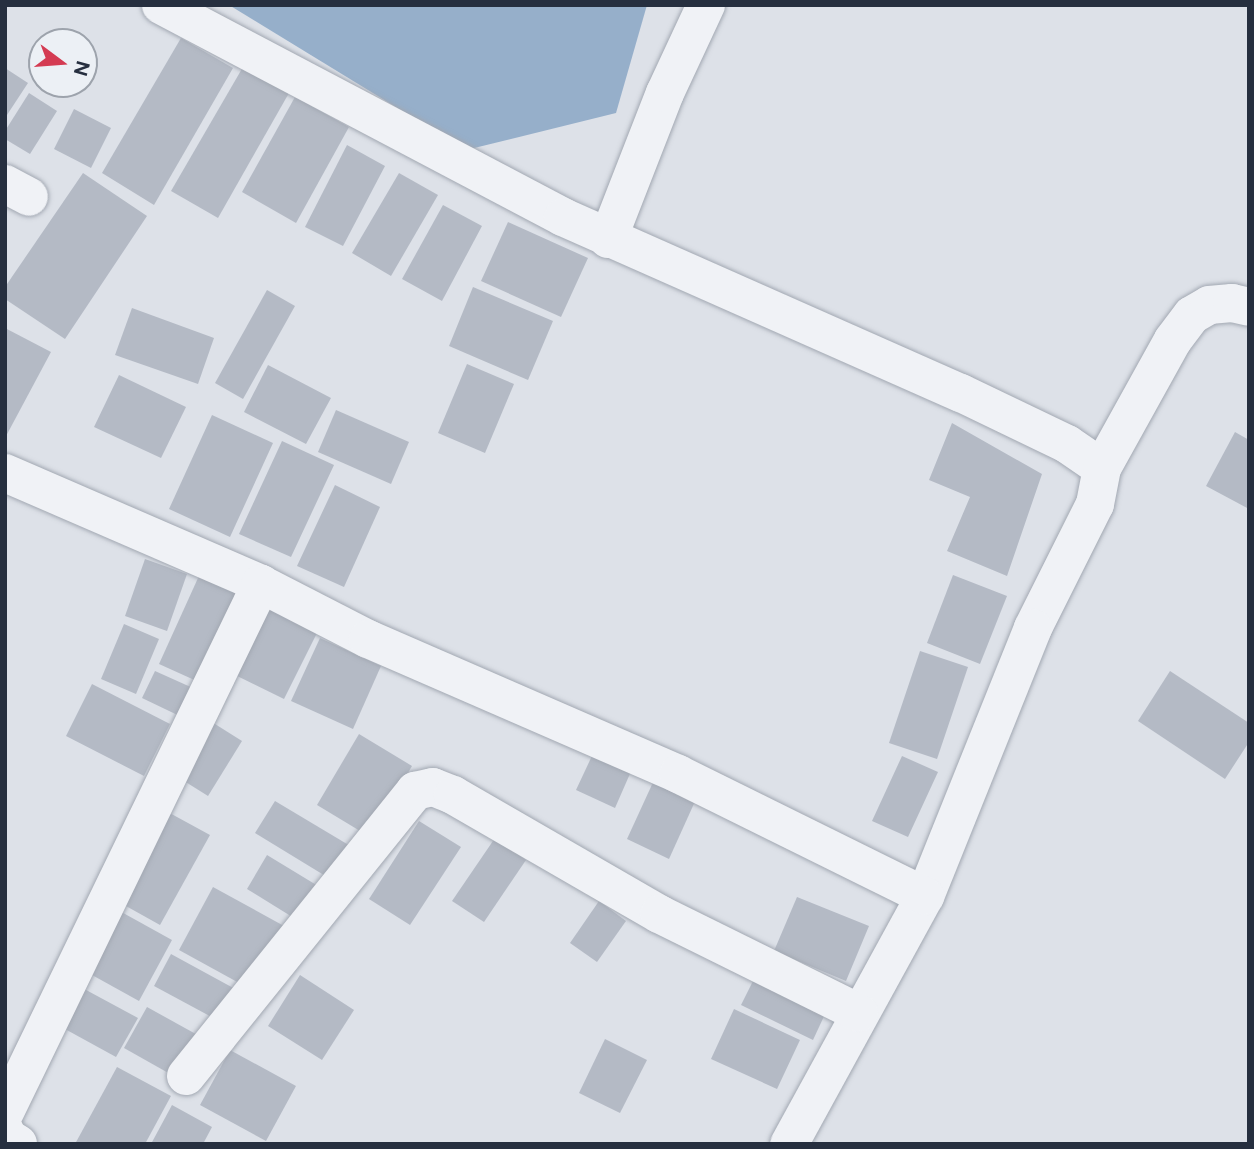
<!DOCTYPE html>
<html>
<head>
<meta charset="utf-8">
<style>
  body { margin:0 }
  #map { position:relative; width:1254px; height:1149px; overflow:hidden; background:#dde1e8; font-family:Figtree,sans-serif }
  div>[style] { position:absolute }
  .water>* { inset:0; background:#96afca }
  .building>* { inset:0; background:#b4bac5 }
  .roads { filter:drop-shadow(0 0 2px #a2a8b2) drop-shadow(0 0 2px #a2a8b2) }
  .street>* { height:38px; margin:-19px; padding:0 19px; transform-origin:19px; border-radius:19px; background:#f0f2f6 }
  span { translate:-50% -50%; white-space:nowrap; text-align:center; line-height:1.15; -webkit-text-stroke:7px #ecf0f5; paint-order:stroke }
  .frame { position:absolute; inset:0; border:7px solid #262f3f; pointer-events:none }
  .north { position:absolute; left:28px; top:28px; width:70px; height:70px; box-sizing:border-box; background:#ecf0f5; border:2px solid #9da3ac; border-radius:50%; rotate:106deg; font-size:19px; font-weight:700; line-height:28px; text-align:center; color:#262f3f }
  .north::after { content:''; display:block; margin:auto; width:24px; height:32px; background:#d43b52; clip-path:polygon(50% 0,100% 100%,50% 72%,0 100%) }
</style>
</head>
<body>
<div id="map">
  <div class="water">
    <i style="clip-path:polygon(229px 5px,647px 5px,616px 113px,466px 150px)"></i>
  </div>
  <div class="building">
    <i style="clip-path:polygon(181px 38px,233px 68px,154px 205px,102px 173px)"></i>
    <i style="clip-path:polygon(243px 67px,289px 93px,218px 218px,171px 191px)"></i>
    <i style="clip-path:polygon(5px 68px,28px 83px,5px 118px)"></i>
    <i style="clip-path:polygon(29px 93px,57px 111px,30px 154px,5px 139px,5px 131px)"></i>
    <i style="clip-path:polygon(295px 97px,349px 127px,296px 223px,242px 192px)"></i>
    <i style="clip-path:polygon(74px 109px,111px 128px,91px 168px,54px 149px)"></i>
    <i style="clip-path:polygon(347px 145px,385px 166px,343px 246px,305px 227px)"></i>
    <i style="clip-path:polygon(83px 173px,147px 216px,65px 339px,5px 299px,5px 287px)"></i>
    <i style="clip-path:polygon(399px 173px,438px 195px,391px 276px,352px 253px)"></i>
    <i style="clip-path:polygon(443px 205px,482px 226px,442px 301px,402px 279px)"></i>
    <i style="clip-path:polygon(508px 222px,588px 258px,561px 317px,481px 281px)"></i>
    <i style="clip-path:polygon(473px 287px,553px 321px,528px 380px,449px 346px)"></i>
    <i style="clip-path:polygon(267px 290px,295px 306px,243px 399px,215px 383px)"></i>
    <i style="clip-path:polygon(132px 308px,214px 338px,198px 384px,115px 355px)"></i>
    <i style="clip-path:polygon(5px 328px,51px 352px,5px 438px)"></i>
    <i style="clip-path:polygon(467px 364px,514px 384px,485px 453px,438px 433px)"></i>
    <i style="clip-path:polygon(268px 365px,331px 398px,306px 444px,244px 412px)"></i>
    <i style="clip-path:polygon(119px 375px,186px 407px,161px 458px,94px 427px)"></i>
    <i style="clip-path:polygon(336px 410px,409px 442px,391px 484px,318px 452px)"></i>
    <i style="clip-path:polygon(212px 415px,273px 443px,230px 537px,169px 509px)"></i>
    <i style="clip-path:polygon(952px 423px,1042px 474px,1007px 576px,947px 551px,970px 497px,929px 480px)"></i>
    <i style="clip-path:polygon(1235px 432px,1249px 440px,1249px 509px,1206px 486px)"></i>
    <i style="clip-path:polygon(282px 441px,334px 465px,291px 557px,239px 534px)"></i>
    <i style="clip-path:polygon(335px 485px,380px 507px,344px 587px,297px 566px)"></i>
    <i style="clip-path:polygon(145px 559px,187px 574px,167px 631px,125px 616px)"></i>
    <i style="clip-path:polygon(203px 567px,244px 586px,201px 683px,159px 664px)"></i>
    <i style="clip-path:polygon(953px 575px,1007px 596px,980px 664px,927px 643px)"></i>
    <i style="clip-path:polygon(265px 606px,317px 633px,284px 699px,231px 673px)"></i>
    <i style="clip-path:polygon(124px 624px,159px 639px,136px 694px,101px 679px)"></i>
    <i style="clip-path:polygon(320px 638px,381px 666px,353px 729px,291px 701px)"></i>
    <i style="clip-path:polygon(920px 651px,968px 667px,937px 759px,889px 743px)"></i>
    <i style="clip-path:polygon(155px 671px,204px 693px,190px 721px,142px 698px)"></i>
    <i style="clip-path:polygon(1170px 671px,1249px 723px,1249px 742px,1225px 779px,1138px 721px)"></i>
    <i style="clip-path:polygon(92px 684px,170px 724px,144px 776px,66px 736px)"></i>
    <i style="clip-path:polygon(207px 719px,242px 741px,208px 796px,173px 774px)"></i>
    <i style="clip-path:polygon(359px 734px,412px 766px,370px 837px,317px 805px)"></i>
    <i style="clip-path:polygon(598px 743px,636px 760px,615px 808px,576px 790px)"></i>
    <i style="clip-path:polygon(902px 756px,938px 772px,908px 837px,872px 821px)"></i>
    <i style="clip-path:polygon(655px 778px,697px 797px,669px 859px,627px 839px)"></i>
    <i style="clip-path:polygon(275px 801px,352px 847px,332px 880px,255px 833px)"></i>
    <i style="clip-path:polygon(166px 811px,210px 835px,160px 925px,117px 901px)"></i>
    <i style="clip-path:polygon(419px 821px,461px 847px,410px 925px,369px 899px)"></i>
    <i style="clip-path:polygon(495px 838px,526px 860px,484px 922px,452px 901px)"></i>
    <i style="clip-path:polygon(267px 855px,323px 889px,302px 923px,247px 889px)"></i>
    <i style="clip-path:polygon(213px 887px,284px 926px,250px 989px,179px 950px)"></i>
    <i style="clip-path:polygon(797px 897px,869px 926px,846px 981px,774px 951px)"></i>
    <i style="clip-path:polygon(599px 901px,626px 921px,597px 962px,570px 943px)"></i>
    <i style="clip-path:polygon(116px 909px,172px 940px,139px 1001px,83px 970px)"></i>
    <i style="clip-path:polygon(171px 954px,237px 990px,219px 1021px,154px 986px)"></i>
    <i style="clip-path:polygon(300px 975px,354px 1010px,322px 1060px,268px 1026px)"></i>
    <i style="clip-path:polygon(755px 977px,826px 1012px,813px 1040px,741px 1005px)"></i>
    <i style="clip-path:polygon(75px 984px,138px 1018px,116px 1057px,54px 1023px)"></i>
    <i style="clip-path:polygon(147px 1007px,203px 1038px,179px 1079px,124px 1048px)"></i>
    <i style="clip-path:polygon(734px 1009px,800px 1040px,777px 1089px,711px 1059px)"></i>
    <i style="clip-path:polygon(605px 1039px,647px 1060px,620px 1113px,579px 1093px)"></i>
    <i style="clip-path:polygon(230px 1050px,296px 1086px,266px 1141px,200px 1105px)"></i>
    <i style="clip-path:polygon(117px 1067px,171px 1096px,145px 1144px,75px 1144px)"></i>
    <i style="clip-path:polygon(172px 1105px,212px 1127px,203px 1144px,151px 1144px)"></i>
  </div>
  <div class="roads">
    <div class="street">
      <i style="left:161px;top:5px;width:454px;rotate:27.8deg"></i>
      <i style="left:563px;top:217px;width:435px;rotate:23.9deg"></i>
      <i style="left:961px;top:393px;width:118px;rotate:25.7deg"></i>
      <i style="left:1067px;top:444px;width:42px;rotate:34.4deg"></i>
      <i style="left:1102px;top:468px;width:37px;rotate:101deg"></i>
      <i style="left:1095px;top:504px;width:139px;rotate:116.6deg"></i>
      <i style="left:1033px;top:628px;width:289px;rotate:111.9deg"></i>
      <i style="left:925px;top:896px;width:283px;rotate:118.7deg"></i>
      <i style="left:5px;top:184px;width:27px;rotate:28deg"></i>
      <i style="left:608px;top:239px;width:157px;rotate:-68.7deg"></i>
      <i style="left:665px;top:93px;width:97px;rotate:-65deg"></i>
      <i style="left:1102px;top:468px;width:146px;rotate:-61deg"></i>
      <i style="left:1173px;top:340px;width:31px;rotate:-53deg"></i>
      <i style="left:1192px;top:315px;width:20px;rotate:-30deg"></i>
      <i style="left:1209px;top:305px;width:23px;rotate:-5deg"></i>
      <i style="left:1232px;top:303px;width:17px;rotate:13deg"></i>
      <i style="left:5px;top:473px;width:279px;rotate:23.4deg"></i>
      <i style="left:261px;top:584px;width:120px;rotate:27.2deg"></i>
      <i style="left:368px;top:639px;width:338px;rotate:23.5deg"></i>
      <i style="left:678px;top:774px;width:275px;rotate:26.3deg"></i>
      <i style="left:186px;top:1076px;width:366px;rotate:-51.2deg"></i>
      <i style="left:415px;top:791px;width:18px;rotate:-13deg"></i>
      <i style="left:433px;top:787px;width:22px;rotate:22deg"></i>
      <i style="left:453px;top:795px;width:238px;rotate:30deg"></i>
      <i style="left:659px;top:914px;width:223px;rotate:26.3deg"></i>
      <i style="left:5px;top:1112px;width:587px;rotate:-64.13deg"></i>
      <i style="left:5px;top:1131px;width:6px;rotate:72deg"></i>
      <i style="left:7px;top:1137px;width:13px;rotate:32deg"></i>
    </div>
  </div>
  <div class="frame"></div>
  <div class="north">N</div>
</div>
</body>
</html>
